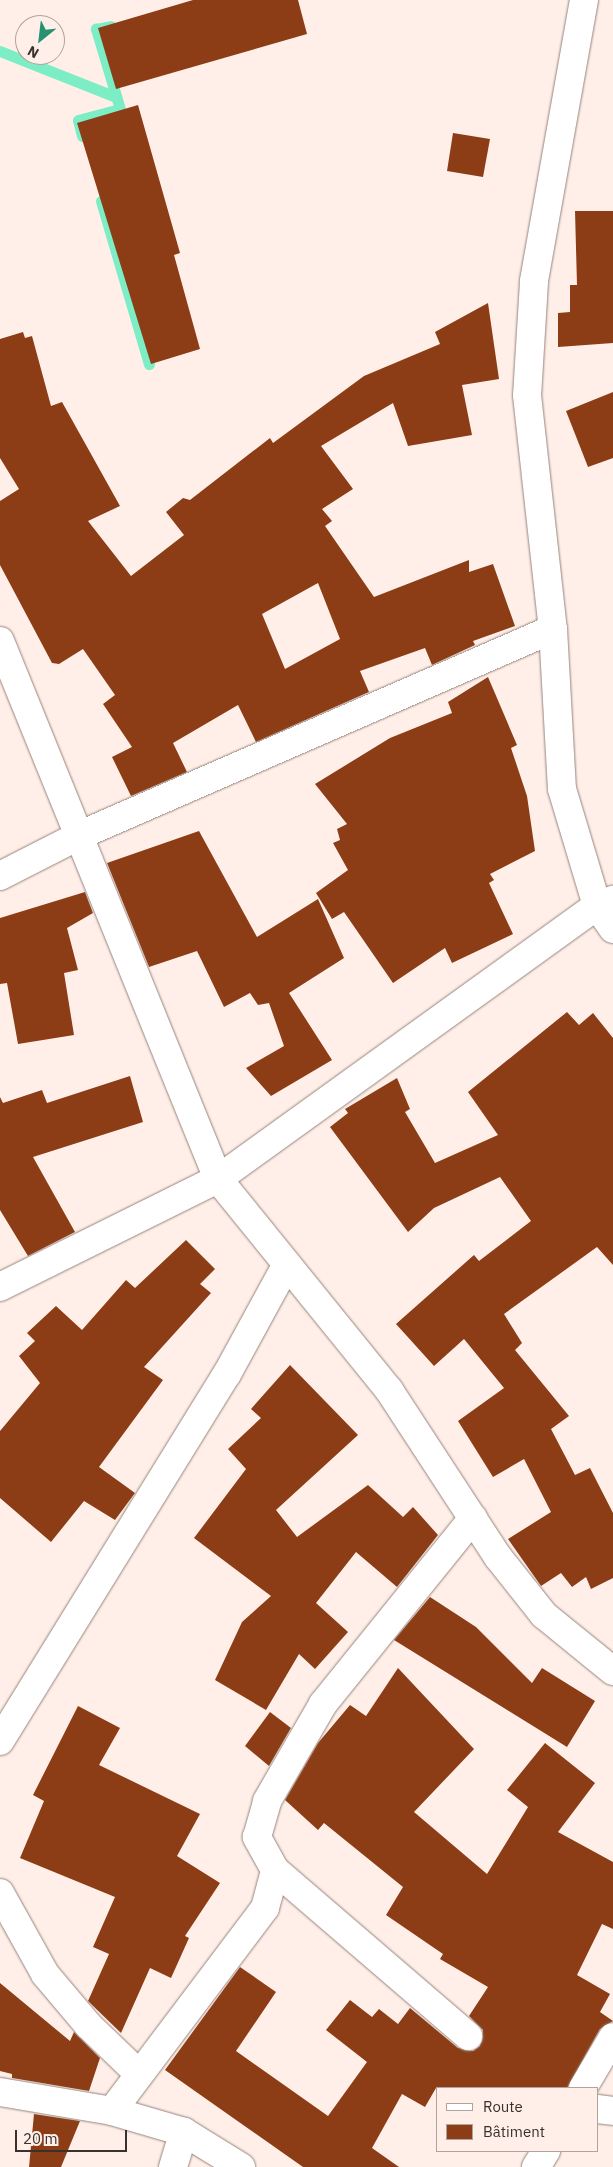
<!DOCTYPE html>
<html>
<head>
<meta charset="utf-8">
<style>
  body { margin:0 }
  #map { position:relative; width:613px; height:2167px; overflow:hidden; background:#ffefe8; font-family:"IBM Plex Sans",sans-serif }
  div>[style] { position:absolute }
  .stream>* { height:11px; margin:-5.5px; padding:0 5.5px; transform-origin:5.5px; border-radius:5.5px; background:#7dedc5 }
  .building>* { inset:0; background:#8c3d15 }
  .roads { filter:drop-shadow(0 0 1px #96847d) drop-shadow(0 0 1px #96847d) }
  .minor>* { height:28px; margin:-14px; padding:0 14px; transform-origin:14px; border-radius:14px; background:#fff }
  span { translate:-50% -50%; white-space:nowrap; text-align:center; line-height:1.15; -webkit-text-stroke:5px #ffefe8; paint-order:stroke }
  .legend { position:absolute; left:436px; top:2087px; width:162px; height:65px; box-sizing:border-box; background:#ffefe8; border:1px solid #afa39d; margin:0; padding:6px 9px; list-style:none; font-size:15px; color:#38312d }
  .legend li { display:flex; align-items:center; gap:10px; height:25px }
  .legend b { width:25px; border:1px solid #afa39d }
  .north { position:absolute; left:15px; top:15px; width:50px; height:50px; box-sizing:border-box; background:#ffefe8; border:1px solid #afa39d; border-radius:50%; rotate:209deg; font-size:14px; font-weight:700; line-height:20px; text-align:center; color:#38312d }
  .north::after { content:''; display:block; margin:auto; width:18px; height:22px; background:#279272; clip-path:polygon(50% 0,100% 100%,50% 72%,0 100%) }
  .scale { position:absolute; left:15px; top:2130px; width:112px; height:22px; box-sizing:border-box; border:2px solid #38312d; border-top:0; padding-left:6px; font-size:15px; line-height:18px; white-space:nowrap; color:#38312d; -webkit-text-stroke:4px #ffefe8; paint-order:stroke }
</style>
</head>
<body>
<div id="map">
  <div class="stream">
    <i style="left:0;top:51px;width:125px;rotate:21.6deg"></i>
    <i style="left:82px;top:136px;width:16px;rotate:-104deg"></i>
    <i style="left:78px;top:120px;width:43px;rotate:-14.7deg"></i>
    <i style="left:120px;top:109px;width:84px;rotate:-106.7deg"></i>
    <i style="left:96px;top:29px;width:15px;rotate:-11deg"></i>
    <i style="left:101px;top:201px;width:170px;rotate:73.6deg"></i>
  </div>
  <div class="building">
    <i style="clip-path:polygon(193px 0,298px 0,307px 34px,116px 89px,98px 28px)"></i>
    <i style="clip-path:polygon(138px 105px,180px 253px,174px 255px,200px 349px,151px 364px,77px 123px)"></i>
    <i style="clip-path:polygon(453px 133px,490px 139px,483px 177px,447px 171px)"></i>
    <i style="clip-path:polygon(575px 211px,613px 211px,613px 343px,558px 347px,558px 313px,570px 312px,570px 285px,577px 285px)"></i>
    <i style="clip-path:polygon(evenodd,488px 303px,499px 379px,462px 385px,472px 435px,408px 446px,393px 403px,321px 446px,353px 489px,322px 509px,332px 521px,325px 526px,374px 597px,469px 560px,469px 572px,493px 564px,515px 626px,473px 641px,475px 645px,432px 665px,425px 648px,360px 671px,369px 692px,256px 742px,238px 705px,173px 743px,187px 772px,131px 796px,112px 757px,132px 747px,103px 704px,115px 695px,83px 649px,59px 664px,52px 663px,0 565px,0 501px,19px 489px,0 458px,0 339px,23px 332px,25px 338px,32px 336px,51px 406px,62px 402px,120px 506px,88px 521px,131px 576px,184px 535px,166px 512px,183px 498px,190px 500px,270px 438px,273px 443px,364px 376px,440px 344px,435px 332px,488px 303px,318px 583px,340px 639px,285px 669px,262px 614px,318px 583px)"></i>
    <i style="clip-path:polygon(613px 392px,613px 458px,588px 467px,566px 411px)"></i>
    <i style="clip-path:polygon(488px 677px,517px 745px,511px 748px,527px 796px,535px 851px,490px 874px,494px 880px,489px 883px,513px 934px,452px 963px,445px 948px,393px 983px,344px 912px,332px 919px,316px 893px,348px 870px,333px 843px,340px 840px,337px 829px,347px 824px,315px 784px,390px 738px,452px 713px,448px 702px)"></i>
    <i style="clip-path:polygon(199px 831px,257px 937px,318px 899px,344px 958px,289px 993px,332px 1060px,271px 1096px,246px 1068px,284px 1046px,269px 1003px,258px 1005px,250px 993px,224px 1007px,197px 951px,149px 967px,107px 863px)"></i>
    <i style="clip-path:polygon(85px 892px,93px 913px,67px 928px,78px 970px,64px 973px,74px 1035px,18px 1044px,7px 983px,0 984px,0 918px)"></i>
    <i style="clip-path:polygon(567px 1012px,579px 1025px,593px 1013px,613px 1038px,613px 1265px,597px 1247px,504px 1314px,522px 1343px,515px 1350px,569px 1416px,551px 1429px,575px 1475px,590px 1468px,613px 1513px,613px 1578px,591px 1589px,586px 1577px,572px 1587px,561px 1573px,541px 1586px,508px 1539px,551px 1512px,524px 1459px,493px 1477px,458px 1421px,504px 1388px,464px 1339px,434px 1366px,396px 1324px,474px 1255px,479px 1261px,531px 1221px,500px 1177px,434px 1208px,408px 1232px,330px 1127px,348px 1113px,345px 1109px,397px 1078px,410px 1109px,405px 1112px,435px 1163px,498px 1135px,468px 1092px)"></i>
    <i style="clip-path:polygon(130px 1076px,143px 1122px,33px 1157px,75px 1232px,28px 1256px,0 1210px,0 1097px,3px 1103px,42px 1090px,47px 1103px)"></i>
    <i style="clip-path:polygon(186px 1240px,215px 1269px,200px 1284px,211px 1293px,144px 1367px,163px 1380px,99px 1467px,135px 1493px,115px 1520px,84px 1501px,51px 1542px,0 1498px,0 1431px,40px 1383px,19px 1356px,35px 1341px,27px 1333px,56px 1306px,82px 1330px,126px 1280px,135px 1288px)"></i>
    <i style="clip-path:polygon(290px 1365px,358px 1435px,276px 1510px,297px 1537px,368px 1485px,403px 1517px,413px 1507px,438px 1535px,397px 1587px,356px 1552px,316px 1603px,348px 1632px,315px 1669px,299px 1654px,266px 1710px,215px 1680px,242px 1622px,271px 1596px,194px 1538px,246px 1469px,228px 1449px,261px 1418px,251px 1409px)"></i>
    <i style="clip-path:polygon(430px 1597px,476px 1627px,532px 1683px,542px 1668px,595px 1701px,567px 1747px,394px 1640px)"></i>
    <i style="clip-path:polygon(398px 1668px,474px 1749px,414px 1812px,487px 1874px,528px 1807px,507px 1790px,545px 1743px,595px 1783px,558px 1832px,613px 1862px,613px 1929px,602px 1924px,577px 1975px,610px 1994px,600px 2012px,613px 2021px,600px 2029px,567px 2088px,436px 2088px,425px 2107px,402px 2094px,372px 2148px,399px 2167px,303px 2167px,165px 2070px,240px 1967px,276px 1992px,236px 2051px,328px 2116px,367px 2062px,326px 2030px,350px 2000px,372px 2017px,379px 2009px,398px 2024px,410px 2008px,458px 2048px,473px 2051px,480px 2046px,483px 2030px,469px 2016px,488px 1987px,440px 1959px,443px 1954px,386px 1915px,403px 1887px,324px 1823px,318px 1830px,285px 1800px,318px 1743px,350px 1705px,366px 1716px)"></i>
    <i style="clip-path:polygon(78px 1706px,120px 1728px,99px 1765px,200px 1814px,177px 1856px,220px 1883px,185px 1936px,189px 1938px,171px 1978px,150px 1968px,121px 2033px,88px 2001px,109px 1954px,93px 1947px,115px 1897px,20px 1858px,44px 1801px,33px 1795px)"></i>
    <i style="clip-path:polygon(270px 1712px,291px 1728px,269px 1766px,245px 1746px)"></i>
    <i style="clip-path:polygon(0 1983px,70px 2041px,74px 2032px,100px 2058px,89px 2091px,12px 2078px,12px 2074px,0 2071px)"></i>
    <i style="clip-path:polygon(34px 2114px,80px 2121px,61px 2167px,29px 2167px)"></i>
  </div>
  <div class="roads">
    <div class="minor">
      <i style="left:584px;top:0;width:286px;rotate:100.1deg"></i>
      <i style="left:534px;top:282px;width:113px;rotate:93.5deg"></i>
      <i style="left:527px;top:395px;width:235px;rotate:83.7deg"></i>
      <i style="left:553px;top:629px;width:160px;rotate:86.8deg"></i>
      <i style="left:562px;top:789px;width:122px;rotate:73.3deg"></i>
      <i style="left:597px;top:906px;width:28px;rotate:55deg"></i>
      <i style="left:0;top:641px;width:580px;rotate:67.94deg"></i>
      <i style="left:218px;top:1179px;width:272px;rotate:51deg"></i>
      <i style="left:389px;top:1390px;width:199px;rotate:56.9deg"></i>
      <i style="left:498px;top:1557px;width:74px;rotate:51.6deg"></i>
      <i style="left:544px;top:1615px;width:89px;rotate:39.1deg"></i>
      <i style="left:0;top:876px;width:88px;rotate:-27.1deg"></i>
      <i style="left:78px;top:836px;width:518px;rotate:-23.55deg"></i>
      <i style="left:0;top:1287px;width:243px;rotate:-26.4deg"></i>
      <i style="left:218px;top:1179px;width:467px;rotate:-35.8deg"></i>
      <i style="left:597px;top:906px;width:17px;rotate:-21deg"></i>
      <i style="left:0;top:1741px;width:432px;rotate:-58.3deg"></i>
      <i style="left:227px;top:1374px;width:125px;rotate:-61.4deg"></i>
      <i style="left:275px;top:1870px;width:255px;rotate:40.7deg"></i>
      <i style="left:0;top:1893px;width:93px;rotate:60.9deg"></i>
      <i style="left:45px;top:1974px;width:68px;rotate:49.8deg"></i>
      <i style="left:89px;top:2026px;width:68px;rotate:43.8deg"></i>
      <i style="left:583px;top:2088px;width:59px;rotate:-59.5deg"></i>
      <i style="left:0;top:2092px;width:114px;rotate:9.6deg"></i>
      <i style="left:112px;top:2111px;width:75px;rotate:16.3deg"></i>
      <i style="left:184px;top:2132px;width:67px;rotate:31.6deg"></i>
      <i style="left:597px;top:2109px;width:16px;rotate:7deg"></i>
      <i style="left:112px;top:2111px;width:254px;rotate:-53deg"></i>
      <i style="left:265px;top:1908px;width:39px;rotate:-75deg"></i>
      <i style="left:275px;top:1870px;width:38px;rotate:-119deg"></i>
      <i style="left:257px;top:1837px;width:37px;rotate:-74deg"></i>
      <i style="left:267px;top:1801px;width:112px;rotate:-60deg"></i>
      <i style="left:323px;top:1704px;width:239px;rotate:-51.1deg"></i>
      <i style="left:173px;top:2167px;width:37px;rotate:-73deg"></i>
      <i style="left:536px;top:2167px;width:19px;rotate:-58deg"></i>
    </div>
  </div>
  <ul class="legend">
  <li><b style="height:6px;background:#fff"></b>Route</li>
  <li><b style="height:14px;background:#8c3d15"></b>Bâtiment</li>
  </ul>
  <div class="north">N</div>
  <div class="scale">20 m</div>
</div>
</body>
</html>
